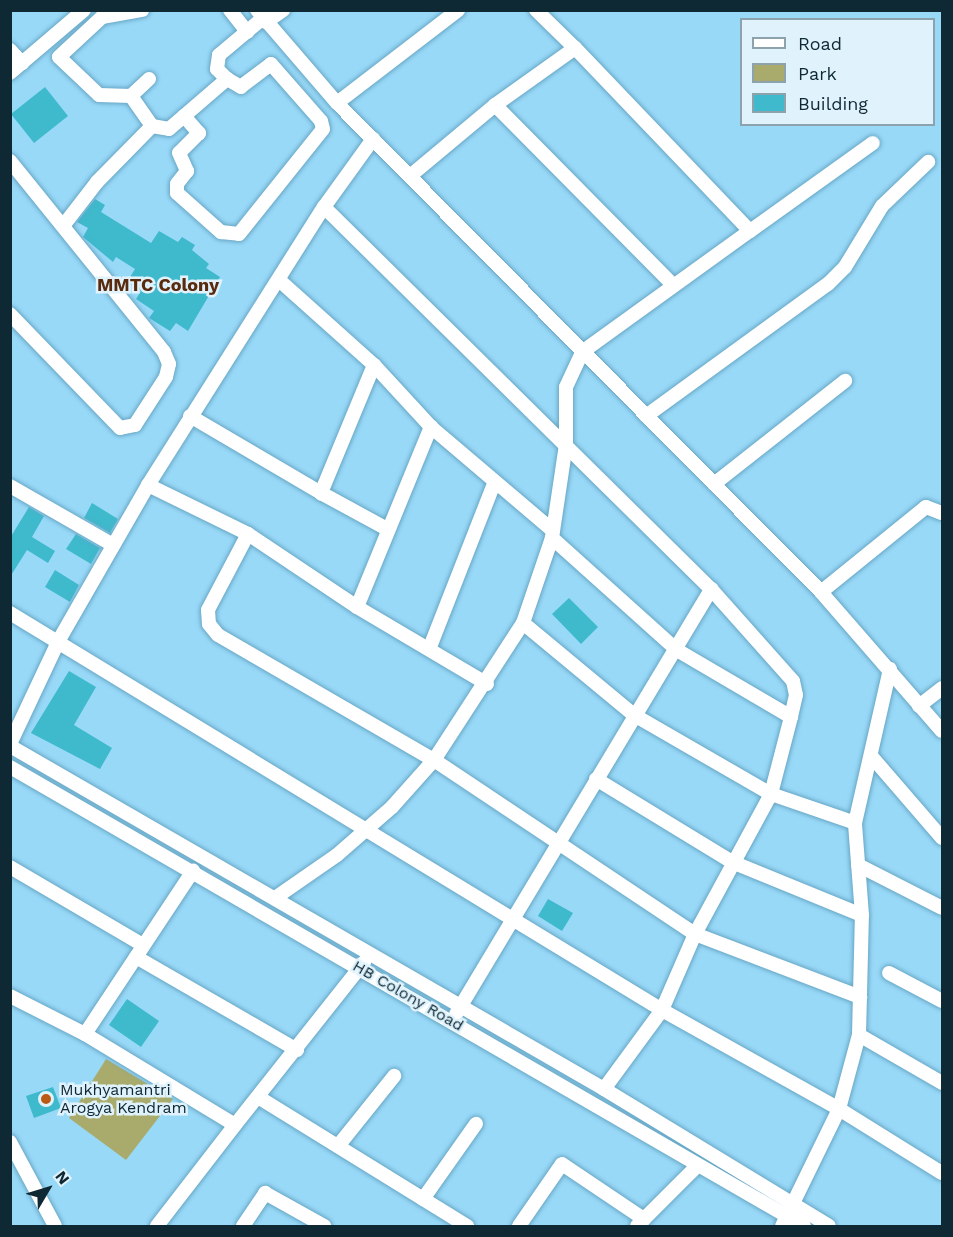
<!DOCTYPE html>
<html>
<head>
<meta charset="utf-8">
<style>
  body { margin:0 }
  #map { position:relative; width:953px; height:1237px; overflow:hidden; background:#99d9f8; font-family:"Work Sans",sans-serif }
  div>[style] { position:absolute }
  .green>* { inset:0; background:#a9ab6c }
  .building>* { inset:0; background:#3fb9cc }
  .roads { filter:drop-shadow(0 0 2px #68a7c5) drop-shadow(0 0 2px #68a7c5) }
  .minor>* { height:14px; margin:-7px; padding:0 7px; transform-origin:7px; border-radius:7px; background:#fff }
  .dots>* { width:16px; height:16px; translate:-50% -50%; box-sizing:border-box; border:3px solid #e0f3fc; border-radius:50% }
  span { translate:-50% -50%; white-space:nowrap; text-align:center; line-height:1.15; -webkit-text-stroke:5px #e0f3fc; paint-order:stroke }
  .street-label { font-size:16px; color:#0e2834 }
  .poi-label { font-size:16px; color:#0e2834 }
  .left { translate:0 -50%; text-align:left }
  .neighbourhood-label { font-size:18px; color:#592a0c; font-weight:700 }
  .frame { position:absolute; inset:0; border:12px solid #0e2834; pointer-events:none }
  .legend { position:absolute; left:740px; top:18px; width:195px; height:108px; box-sizing:border-box; background:#e0f3fc; border:2px solid #8ca2ac; margin:0; padding:8px 10px; list-style:none; font-size:18px; color:#0e2834 }
  .legend li { display:flex; align-items:center; gap:12px; height:30px }
  .legend b { width:30px; border:2px solid #8ca2ac }
  .north { position:absolute; left:18px; top:1159px; width:60px; height:60px; -webkit-text-stroke:4px #e0f3fc; paint-order:stroke; rotate:52deg; font-size:16px; font-weight:700; line-height:24px; text-align:center; color:#0e2834 }
  .north::after { content:''; display:block; margin:auto; width:21px; height:27px; background:#0e2834; clip-path:polygon(50% 0,100% 100%,50% 72%,0 100%) }
</style>
</head>
<body>
<div id="map">
  <div class="green">
    <i style="clip-path:polygon(106px 1059px,173px 1099px,126px 1160px,69px 1118px)"></i>
  </div>
  <div class="building">
    <i style="clip-path:polygon(45px 87px,68px 116px,34px 143px,11px 114px)"></i>
    <i style="clip-path:polygon(95px 199px,105px 205px,101px 212px,151px 243px,159px 231px,178px 242px,182px 237px,195px 245px,192px 250px,209px 264px,206px 268px,220px 277px,188px 331px,176px 323px,170px 331px,149px 318px,154px 311px,136px 299px,141px 291px,127px 282px,135px 269px,116px 257px,113px 262px,83px 237px,88px 228px,77px 222px)"></i>
    <i style="clip-path:polygon(92px 503px,118px 519px,110px 533px,84px 518px)"></i>
    <i style="clip-path:polygon(29px 507px,44px 516px,32px 537px,55px 551px,48px 563px,27px 550px,10px 577px,10px 538px)"></i>
    <i style="clip-path:polygon(76px 534px,100px 548px,91px 564px,66px 549px)"></i>
    <i style="clip-path:polygon(55px 570px,79px 585px,70px 602px,45px 587px)"></i>
    <i style="clip-path:polygon(569px 598px,598px 627px,581px 644px,552px 614px)"></i>
    <i style="clip-path:polygon(69px 671px,96px 687px,74px 725px,112px 748px,100px 769px,31px 733px)"></i>
    <i style="clip-path:polygon(548px 899px,573px 913px,562px 931px,538px 916px)"></i>
    <i style="clip-path:polygon(127px 999px,159px 1021px,141px 1047px,109px 1025px)"></i>
    <i style="clip-path:polygon(53px 1087px,61px 1108px,34px 1118px,26px 1096px)"></i>
  </div>
  <div class="roads">
    <div class="minor">
      <i style="left:230px;top:10px;width:28px;rotate:52deg"></i>
      <i style="left:257px;top:10px;width:123px;rotate:49.3deg"></i>
      <i style="left:337px;top:103px;width:688px;rotate:45.29deg"></i>
      <i style="left:821px;top:592px;width:184px;rotate:49deg"></i>
      <i style="left:536px;top:10px;width:54px;rotate:44.3deg"></i>
      <i style="left:266px;top:22px;width:21px;rotate:-35deg"></i>
      <i style="left:10px;top:50px;width:18px;rotate:47deg"></i>
      <i style="left:10px;top:73px;width:97px;rotate:-40.4deg"></i>
      <i style="left:149px;top:79px;width:25px;rotate:137deg"></i>
      <i style="left:131px;top:96px;width:37px;rotate:55deg"></i>
      <i style="left:152px;top:126px;width:17px;rotate:10deg"></i>
      <i style="left:169px;top:129px;width:77px;rotate:-40.8deg"></i>
      <i style="left:227px;top:79px;width:14px;rotate:-135deg"></i>
      <i style="left:217px;top:69px;width:14px;rotate:-82deg"></i>
      <i style="left:219px;top:55px;width:57px;rotate:-40.1deg"></i>
      <i style="left:131px;top:96px;width:32px;rotate:-178deg"></i>
      <i style="left:99px;top:95px;width:55px;rotate:-136.5deg"></i>
      <i style="left:59px;top:57px;width:59px;rotate:-42.9deg"></i>
      <i style="left:102px;top:17px;width:41px;rotate:-9.9deg"></i>
      <i style="left:337px;top:103px;width:153px;rotate:-37.5deg"></i>
      <i style="left:495px;top:105px;width:253px;rotate:45.3deg"></i>
      <i style="left:184px;top:116px;width:23px;rotate:49deg"></i>
      <i style="left:199px;top:133px;width:28px;rotate:135deg"></i>
      <i style="left:179px;top:153px;width:20px;rotate:66deg"></i>
      <i style="left:187px;top:171px;width:16px;rotate:128deg"></i>
      <i style="left:177px;top:184px;width:9px;rotate:90deg"></i>
      <i style="left:177px;top:193px;width:59px;rotate:41.6deg"></i>
      <i style="left:221px;top:232px;width:18px;rotate:6deg"></i>
      <i style="left:239px;top:234px;width:134px;rotate:-51.3deg"></i>
      <i style="left:323px;top:129px;width:8px;rotate:-104deg"></i>
      <i style="left:321px;top:121px;width:76px;rotate:-131.3deg"></i>
      <i style="left:271px;top:64px;width:38px;rotate:143deg"></i>
      <i style="left:241px;top:87px;width:16px;rotate:-150deg"></i>
      <i style="left:10px;top:161px;width:245px;rotate:51.1deg"></i>
      <i style="left:164px;top:352px;width:13px;rotate:67deg"></i>
      <i style="left:169px;top:364px;width:13px;rotate:103deg"></i>
      <i style="left:166px;top:377px;width:57px;rotate:122.9deg"></i>
      <i style="left:135px;top:425px;width:15px;rotate:169deg"></i>
      <i style="left:120px;top:428px;width:158px;rotate:-134deg"></i>
      <i style="left:324px;top:207px;width:544px;rotate:44.63deg"></i>
      <i style="left:711px;top:589px;width:123px;rotate:48.3deg"></i>
      <i style="left:793px;top:681px;width:14px;rotate:78deg"></i>
      <i style="left:796px;top:695px;width:23px;rotate:103deg"></i>
      <i style="left:791px;top:717px;width:80px;rotate:104.6deg"></i>
      <i style="left:771px;top:794px;width:159px;rotate:118.5deg"></i>
      <i style="left:695px;top:934px;width:83px;rotate:113.5deg"></i>
      <i style="left:662px;top:1010px;width:98px;rotate:126.3deg"></i>
      <i style="left:63px;top:226px;width:56px;rotate:-52.3deg"></i>
      <i style="left:97px;top:182px;width:78px;rotate:-45.5deg"></i>
      <i style="left:750px;top:231px;width:151px;rotate:-35.6deg"></i>
      <i style="left:280px;top:281px;width:126px;rotate:41.8deg"></i>
      <i style="left:374px;top:365px;width:84px;rotate:47.4deg"></i>
      <i style="left:431px;top:427px;width:160px;rotate:40.4deg"></i>
      <i style="left:374px;top:365px;width:139px;rotate:112.5deg"></i>
      <i style="left:321px;top:493px;width:75px;rotate:28.6deg"></i>
      <i style="left:190px;top:416px;width:152px;rotate:30.4deg"></i>
      <i style="left:646px;top:416px;width:225px;rotate:-36deg"></i>
      <i style="left:828px;top:284px;width:24px;rotate:-45deg"></i>
      <i style="left:845px;top:267px;width:71px;rotate:-58.8deg"></i>
      <i style="left:882px;top:206px;width:64px;rotate:-43.7deg"></i>
      <i style="left:714px;top:484px;width:167px;rotate:-38.2deg"></i>
      <i style="left:148px;top:485px;width:111px;rotate:26.1deg"></i>
      <i style="left:248px;top:534px;width:131px;rotate:33.8deg"></i>
      <i style="left:357px;top:607px;width:151px;rotate:30.6deg"></i>
      <i style="left:10px;top:486px;width:119px;rotate:29.8deg"></i>
      <i style="left:248px;top:534px;width:86px;rotate:117.8deg"></i>
      <i style="left:208px;top:610px;width:14px;rotate:86deg"></i>
      <i style="left:209px;top:624px;width:14px;rotate:51deg"></i>
      <i style="left:218px;top:635px;width:250px;rotate:30.1deg"></i>
      <i style="left:434px;top:760px;width:314px;rotate:33.7deg"></i>
      <i style="left:695px;top:934px;width:177px;rotate:20.9deg"></i>
      <i style="left:552px;top:538px;width:168px;rotate:41.9deg"></i>
      <i style="left:677px;top:650px;width:132px;rotate:30.4deg"></i>
      <i style="left:821px;top:592px;width:135px;rotate:-39deg"></i>
      <i style="left:926px;top:507px;width:17px;rotate:21deg"></i>
      <i style="left:357px;top:607px;width:195px;rotate:-67.7deg"></i>
      <i style="left:10px;top:613px;width:763px;rotate:31.34deg"></i>
      <i style="left:662px;top:1010px;width:203px;rotate:29.2deg"></i>
      <i style="left:839px;top:1109px;width:121px;rotate:31.9deg"></i>
      <i style="left:523px;top:623px;width:144px;rotate:39.7deg"></i>
      <i style="left:634px;top:715px;width:158px;rotate:30deg"></i>
      <i style="left:771px;top:794px;width:89px;rotate:19deg"></i>
      <i style="left:430px;top:647px;width:175px;rotate:-68.6deg"></i>
      <i style="left:919px;top:706px;width:29px;rotate:-38deg"></i>
      <i style="left:10px;top:744px;width:115px;rotate:-64.8deg"></i>
      <i style="left:59px;top:640px;width:179px;rotate:-60.1deg"></i>
      <i style="left:148px;top:485px;width:329px;rotate:-57.7deg"></i>
      <i style="left:324px;top:207px;width:84px;rotate:-54.2deg"></i>
      <i style="left:10px;top:746px;width:686px;rotate:30deg"></i>
      <i style="left:604px;top:1089px;width:263px;rotate:31.3deg"></i>
      <i style="left:872px;top:757px;width:107px;rotate:49.2deg"></i>
      <i style="left:10px;top:767px;width:917px;rotate:30.03deg"></i>
      <i style="left:596px;top:779px;width:159px;rotate:31.4deg"></i>
      <i style="left:732px;top:862px;width:140px;rotate:22.2deg"></i>
      <i style="left:858px;top:865px;width:94px;rotate:27.1deg"></i>
      <i style="left:10px;top:867px;width:154px;rotate:30.4deg"></i>
      <i style="left:275px;top:898px;width:75px;rotate:-34.7deg"></i>
      <i style="left:337px;top:855px;width:73px;rotate:-41.1deg"></i>
      <i style="left:392px;top:807px;width:63px;rotate:-48.2deg"></i>
      <i style="left:434px;top:760px;width:163px;rotate:-57deg"></i>
      <i style="left:523px;top:623px;width:90px;rotate:-71.2deg"></i>
      <i style="left:552px;top:538px;width:95px;rotate:-81.5deg"></i>
      <i style="left:566px;top:444px;width:57px;rotate:-90deg"></i>
      <i style="left:566px;top:387px;width:38px;rotate:-65deg"></i>
      <i style="left:582px;top:352px;width:207px;rotate:-35.8deg"></i>
      <i style="left:750px;top:231px;width:253px;rotate:-133.7deg"></i>
      <i style="left:575px;top:48px;width:98px;rotate:144.5deg"></i>
      <i style="left:495px;top:105px;width:111px;rotate:140.1deg"></i>
      <i style="left:136px;top:957px;width:186px;rotate:30deg"></i>
      <i style="left:889px;top:973px;width:60px;rotate:27.8deg"></i>
      <i style="left:10px;top:996px;width:84px;rotate:26.9deg"></i>
      <i style="left:85px;top:1034px;width:175px;rotate:31.2deg"></i>
      <i style="left:235px;top:1125px;width:128px;rotate:127.7deg"></i>
      <i style="left:456px;top:1014px;width:496px;rotate:-59deg"></i>
      <i style="left:85px;top:1034px;width:196px;rotate:-56.5deg"></i>
      <i style="left:859px;top:1035px;width:96px;rotate:30deg"></i>
      <i style="left:258px;top:1097px;width:246px;rotate:31.7deg"></i>
      <i style="left:235px;top:1125px;width:208px;rotate:-51.6deg"></i>
      <i style="left:10px;top:1142px;width:95px;rotate:61.8deg"></i>
      <i style="left:338px;top:1146px;width:90px;rotate:-51.3deg"></i>
      <i style="left:423px;top:1199px;width:92px;rotate:-54.8deg"></i>
      <i style="left:243px;top:1226px;width:40px;rotate:-56deg"></i>
      <i style="left:265px;top:1193px;width:68px;rotate:29.2deg"></i>
      <i style="left:519px;top:1226px;width:75px;rotate:-55.3deg"></i>
      <i style="left:562px;top:1164px;width:99px;rotate:33.9deg"></i>
      <i style="left:637px;top:1226px;width:86px;rotate:-45deg"></i>
      <i style="left:782px;top:1226px;width:130px;rotate:-64deg"></i>
      <i style="left:839px;top:1109px;width:77px;rotate:-74.9deg"></i>
      <i style="left:859px;top:1035px;width:120px;rotate:-88.6deg"></i>
      <i style="left:862px;top:915px;width:92px;rotate:-94.4deg"></i>
      <i style="left:855px;top:823px;width:158px;rotate:-77.2deg"></i>
    </div>
  </div>
  <div class="dots">
    <i style="left:46px;top:1099px;background:#b95a15"></i>
  </div>
  <div class="street-label">
    <span style="left:408px;top:996px;rotate:30deg">HB Colony Road</span>
  </div>
  <div class="poi-label">
    <span class="left" style="left:60px;top:1099px">Mukhyamantri<br>Arogya Kendram</span>
  </div>
  <div class="neighbourhood-label">
    <span style="left:158px;top:285px">MMTC Colony</span>
  </div>
  <div class="frame"></div>
  <ul class="legend">
  <li><b style="height:8px;background:#fff"></b>Road</li>
  <li><b style="height:16px;background:#a9ab6c"></b>Park</li>
  <li><b style="height:16px;background:#3fb9cc"></b>Building</li>
  </ul>
  <div class="north">N</div>
</div>
</body>
</html>
